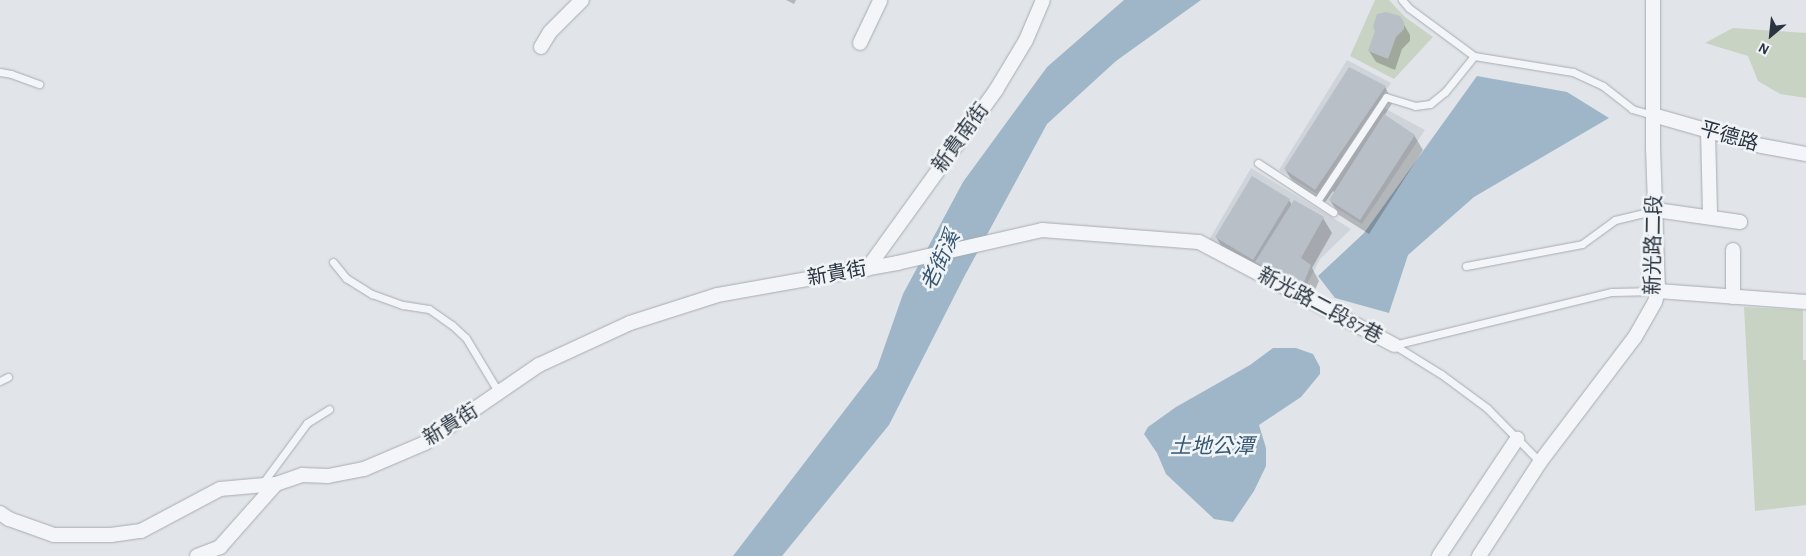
<!DOCTYPE html>
<html>
<head>
<meta charset="utf-8">
<style>
  body { margin:0 }
  #map { position:relative; width:1806px; height:556px; overflow:hidden; background:#e1e5e9; font-family:"Alegreya Sans","Noto Sans TC",sans-serif }
  div>[style] { position:absolute }
  .built>* { inset:0; background:#cfd4db }
  .green>* { inset:0; background:#c8d3c3 }
  .water>* { inset:0; background:#9eb6c7 }
  .shadow>* { inset:0; background:#0003 }
  .building>* { inset:0; background:#b8bfc6 }
  .roads { filter:drop-shadow(0 0 1px #a6acb3) drop-shadow(0 0 1px #a6acb3) }
  .lane>* { height:7px; margin:-3.5px; padding:0 3.5px; transform-origin:3.5px; border-radius:3.5px; background:#f4f5f8 }
  .street>* { height:14px; margin:-7px; padding:0 7px; transform-origin:7px; border-radius:7px; background:#f4f5f8 }
  span { translate:-50% -50%; white-space:nowrap; text-align:center; line-height:1.15; -webkit-text-stroke:5px #f1f4f7; paint-order:stroke }
  .street-label { font-size:20px; color:#2a3440 }
  .water-label { font-size:21px; color:#365772; font-style:italic }
  .north { position:absolute; left:1746px; top:10px; width:50px; height:50px; -webkit-text-stroke:4px #f1f4f7; paint-order:stroke; rotate:208deg; font-size:14px; font-weight:700; line-height:20px; text-align:center; color:#2a3440 }
  .north::after { content:''; display:block; margin:auto; width:18px; height:22px; background:#2a3440; clip-path:polygon(50% 0,100% 100%,50% 72%,0 100%) }
</style>
</head>
<body>
<div id="map">
  <div class="built">
    <i style="clip-path:polygon(1347px 60px,1391px 83px,1317px 194px,1279px 170px)"></i>
    <i style="clip-path:polygon(1384px 108px,1425px 130px,1362px 224px,1324px 200px)"></i>
    <i style="clip-path:polygon(1251px 168px,1351px 229px,1320px 259px,1303px 292px,1209px 240px)"></i>
  </div>
  <div class="green">
    <i style="clip-path:polygon(1375px 0,1389px 0,1405px 17px,1433px 37px,1394px 79px,1350px 56px)"></i>
    <i style="clip-path:polygon(1733px 28px,1806px 33px,1806px 98px,1780px 94px,1758px 81px,1748px 56px,1705px 43px)"></i>
    <i style="clip-path:polygon(1744px 307px,1803px 310px,1803px 360px,1806px 360px,1806px 505px,1755px 511px)"></i>
  </div>
  <div class="water">
    <i style="clip-path:polygon(1124px 0,1201px 0,1116px 61px,1047px 124px,964px 277px,889px 425px,782px 556px,733px 556px,877px 368px,903px 294px,963px 182px,1047px 67px)"></i>
    <i style="clip-path:polygon(1477px 76px,1567px 92px,1609px 118px,1474px 197px,1408px 255px,1389px 313px,1335px 298px,1318px 276px,1364px 233px)"></i>
    <i style="clip-path:polygon(1273px 348px,1296px 348px,1313px 354px,1320px 367px,1320px 374px,1301px 397px,1259px 425px,1266px 448px,1266px 466px,1254px 491px,1233px 522px,1214px 519px,1166px 474px,1157px 453px,1144px 434px,1148px 427px,1176px 407px,1250px 365px)"></i>
  </div>
  <div class="shadow">
    <i style="clip-path:polygon(786px 0,796px 0,794px 4px)"></i>
    <i style="clip-path:polygon(1403px 23px,1410px 35px,1410px 41px,1402px 49px,1395px 70px,1376px 62px,1369px 51px,1377px 31px)"></i>
    <i style="clip-path:polygon(1385px 87px,1393px 102px,1384px 116px,1414px 135px,1423px 150px,1369px 234px,1339px 215px,1330px 200px,1335px 193px,1333px 191px,1324px 204px,1294px 184px,1285px 169px)"></i>
    <i style="clip-path:polygon(1289px 200px,1292px 205px,1323px 218px,1332px 233px,1312px 268px,1319px 281px,1310px 301px,1225px 252px,1216px 237px)"></i>
  </div>
  <div class="building">
    <i style="clip-path:polygon(1386px 12px,1400px 16px,1404px 22px,1404px 29px,1396px 37px,1388px 59px,1368px 51px,1375px 31px,1373px 26px,1377px 14px)"></i>
    <i style="clip-path:polygon(1349px 67px,1386px 86px,1315px 190px,1284px 169px)"></i>
    <i style="clip-path:polygon(1384px 114px,1415px 135px,1360px 220px,1329px 200px)"></i>
    <i style="clip-path:polygon(1252px 176px,1290px 199px,1253px 260px,1215px 237px)"></i>
    <i style="clip-path:polygon(1294px 200px,1324px 217px,1301px 258px,1311px 265px,1302px 287px,1255px 262px)"></i>
  </div>
  <div class="roads">
    <div class="lane">
      <i style="left:1402px;top:0;width:11px;rotate:49deg"></i>
      <i style="left:1409px;top:8px;width:81px;rotate:36.4deg"></i>
      <i style="left:0;top:72px;width:11px;rotate:10deg"></i>
      <i style="left:11px;top:74px;width:30px;rotate:20deg"></i>
      <i style="left:1258px;top:163px;width:90px;rotate:33.2deg"></i>
      <i style="left:1317px;top:201px;width:125px;rotate:-56.4deg"></i>
      <i style="left:1386px;top:97px;width:30px;rotate:17deg"></i>
      <i style="left:1415px;top:106px;width:15px;rotate:-8deg"></i>
      <i style="left:1430px;top:104px;width:19px;rotate:-39deg"></i>
      <i style="left:1445px;top:92px;width:46px;rotate:-51.1deg"></i>
      <i style="left:1474px;top:56px;width:100px;rotate:9.2deg"></i>
      <i style="left:1573px;top:72px;width:33px;rotate:25deg"></i>
      <i style="left:1603px;top:86px;width:37px;rotate:38deg"></i>
      <i style="left:1632px;top:109px;width:22px;rotate:16deg"></i>
      <i style="left:333px;top:262px;width:21px;rotate:51deg"></i>
      <i style="left:346px;top:278px;width:31px;rotate:32deg"></i>
      <i style="left:372px;top:294px;width:33px;rotate:20deg"></i>
      <i style="left:403px;top:305px;width:26px;rotate:9deg"></i>
      <i style="left:429px;top:309px;width:28px;rotate:35deg"></i>
      <i style="left:452px;top:325px;width:19px;rotate:43deg"></i>
      <i style="left:466px;top:338px;width:64px;rotate:59deg"></i>
      <i style="left:1466px;top:266px;width:118px;rotate:-10.7deg"></i>
      <i style="left:1582px;top:244px;width:41px;rotate:-36deg"></i>
      <i style="left:1615px;top:220px;width:42px;rotate:-13.7deg"></i>
      <i style="left:1394px;top:345px;width:224px;rotate:-13.7deg"></i>
      <i style="left:1612px;top:292px;width:46px;rotate:-1.2deg"></i>
      <i style="left:1394px;top:345px;width:55px;rotate:31.7deg"></i>
      <i style="left:1441px;top:374px;width:57px;rotate:36.5deg"></i>
      <i style="left:1487px;top:408px;width:76px;rotate:45.5deg"></i>
      <i style="left:0;top:381px;width:9px;rotate:-27deg"></i>
      <i style="left:262px;top:484px;width:76px;rotate:-53.6deg"></i>
      <i style="left:307px;top:423px;width:26px;rotate:-32deg"></i>
    </div>
    <div class="street">
      <i style="left:860px;top:43px;width:47px;rotate:-64.5deg"></i>
      <i style="left:541px;top:47px;width:17px;rotate:-59deg"></i>
      <i style="left:550px;top:32px;width:45px;rotate:-45deg"></i>
      <i style="left:1653px;top:115px;width:113px;rotate:15.9deg"></i>
      <i style="left:1762px;top:146px;width:45px;rotate:10.3deg"></i>
      <i style="left:1708px;top:131px;width:82px;rotate:88.6deg"></i>
      <i style="left:1656px;top:210px;width:85px;rotate:8.1deg"></i>
      <i style="left:1733px;top:250px;width:47px;rotate:90deg"></i>
      <i style="left:867px;top:269px;width:221px;rotate:-54.2deg"></i>
      <i style="left:996px;top:90px;width:58px;rotate:-59deg"></i>
      <i style="left:1026px;top:40px;width:43px;rotate:-67deg"></i>
      <i style="left:1658px;top:291px;width:148px;rotate:4.3deg"></i>
      <i style="left:0;top:513px;width:11px;rotate:34deg"></i>
      <i style="left:9px;top:519px;width:48px;rotate:19.6deg"></i>
      <i style="left:54px;top:535px;width:57px"></i>
      <i style="left:111px;top:535px;width:30px;rotate:-8deg"></i>
      <i style="left:141px;top:531px;width:89px;rotate:-28deg"></i>
      <i style="left:220px;top:489px;width:56px;rotate:-5.1deg"></i>
      <i style="left:276px;top:484px;width:28px;rotate:-19deg"></i>
      <i style="left:302px;top:475px;width:26px;rotate:2deg"></i>
      <i style="left:328px;top:476px;width:37px;rotate:-11deg"></i>
      <i style="left:364px;top:469px;width:66px;rotate:-23.1deg"></i>
      <i style="left:425px;top:443px;width:138px;rotate:-34.4deg"></i>
      <i style="left:539px;top:365px;width:100px;rotate:-24.8deg"></i>
      <i style="left:630px;top:323px;width:92px;rotate:-17.7deg"></i>
      <i style="left:718px;top:295px;width:182px;rotate:-10.1deg"></i>
      <i style="left:897px;top:263px;width:149px;rotate:-12.8deg"></i>
      <i style="left:1042px;top:230px;width:157px;rotate:4.4deg"></i>
      <i style="left:1199px;top:242px;width:221px;rotate:27.8deg"></i>
      <i style="left:197px;top:556px;width:25px;rotate:-21deg"></i>
      <i style="left:220px;top:547px;width:84px;rotate:-48.4deg"></i>
      <i style="left:1439px;top:556px;width:141px;rotate:-56.3deg"></i>
      <i style="left:1479px;top:556px;width:112px;rotate:-57deg"></i>
      <i style="left:1540px;top:462px;width:157px;rotate:-52.8deg"></i>
      <i style="left:1635px;top:337px;width:40px;rotate:-60.3deg"></i>
      <i style="left:1655px;top:302px;width:11px;rotate:-75deg"></i>
      <i style="left:1658px;top:291px;width:143px;rotate:-92deg"></i>
      <i style="left:1653px;top:148px;width:148px;rotate:-90deg"></i>
    </div>
  </div>
  <div class="street-label">
    <span style="left:1729px;top:137px;rotate:16deg">平德路</span>
    <span style="left:961px;top:138px;rotate:-54deg">新貴南街</span>
    <span style="left:1654px;top:245px;rotate:-89deg">新光路二段</span>
    <span style="left:837px;top:274px;rotate:-10deg">新貴街</span>
    <span style="left:1320px;top:306px;rotate:28deg">新光路二段87巷</span>
    <span style="left:451px;top:425px;rotate:-32deg">新貴街</span>
  </div>
  <div class="water-label">
    <span style="left:941px;top:261px;rotate:-65deg">老街溪</span>
    <span style="left:1212px;top:447px">土地公潭</span>
  </div>
  <div class="north">N</div>
</div>
</body>
</html>
